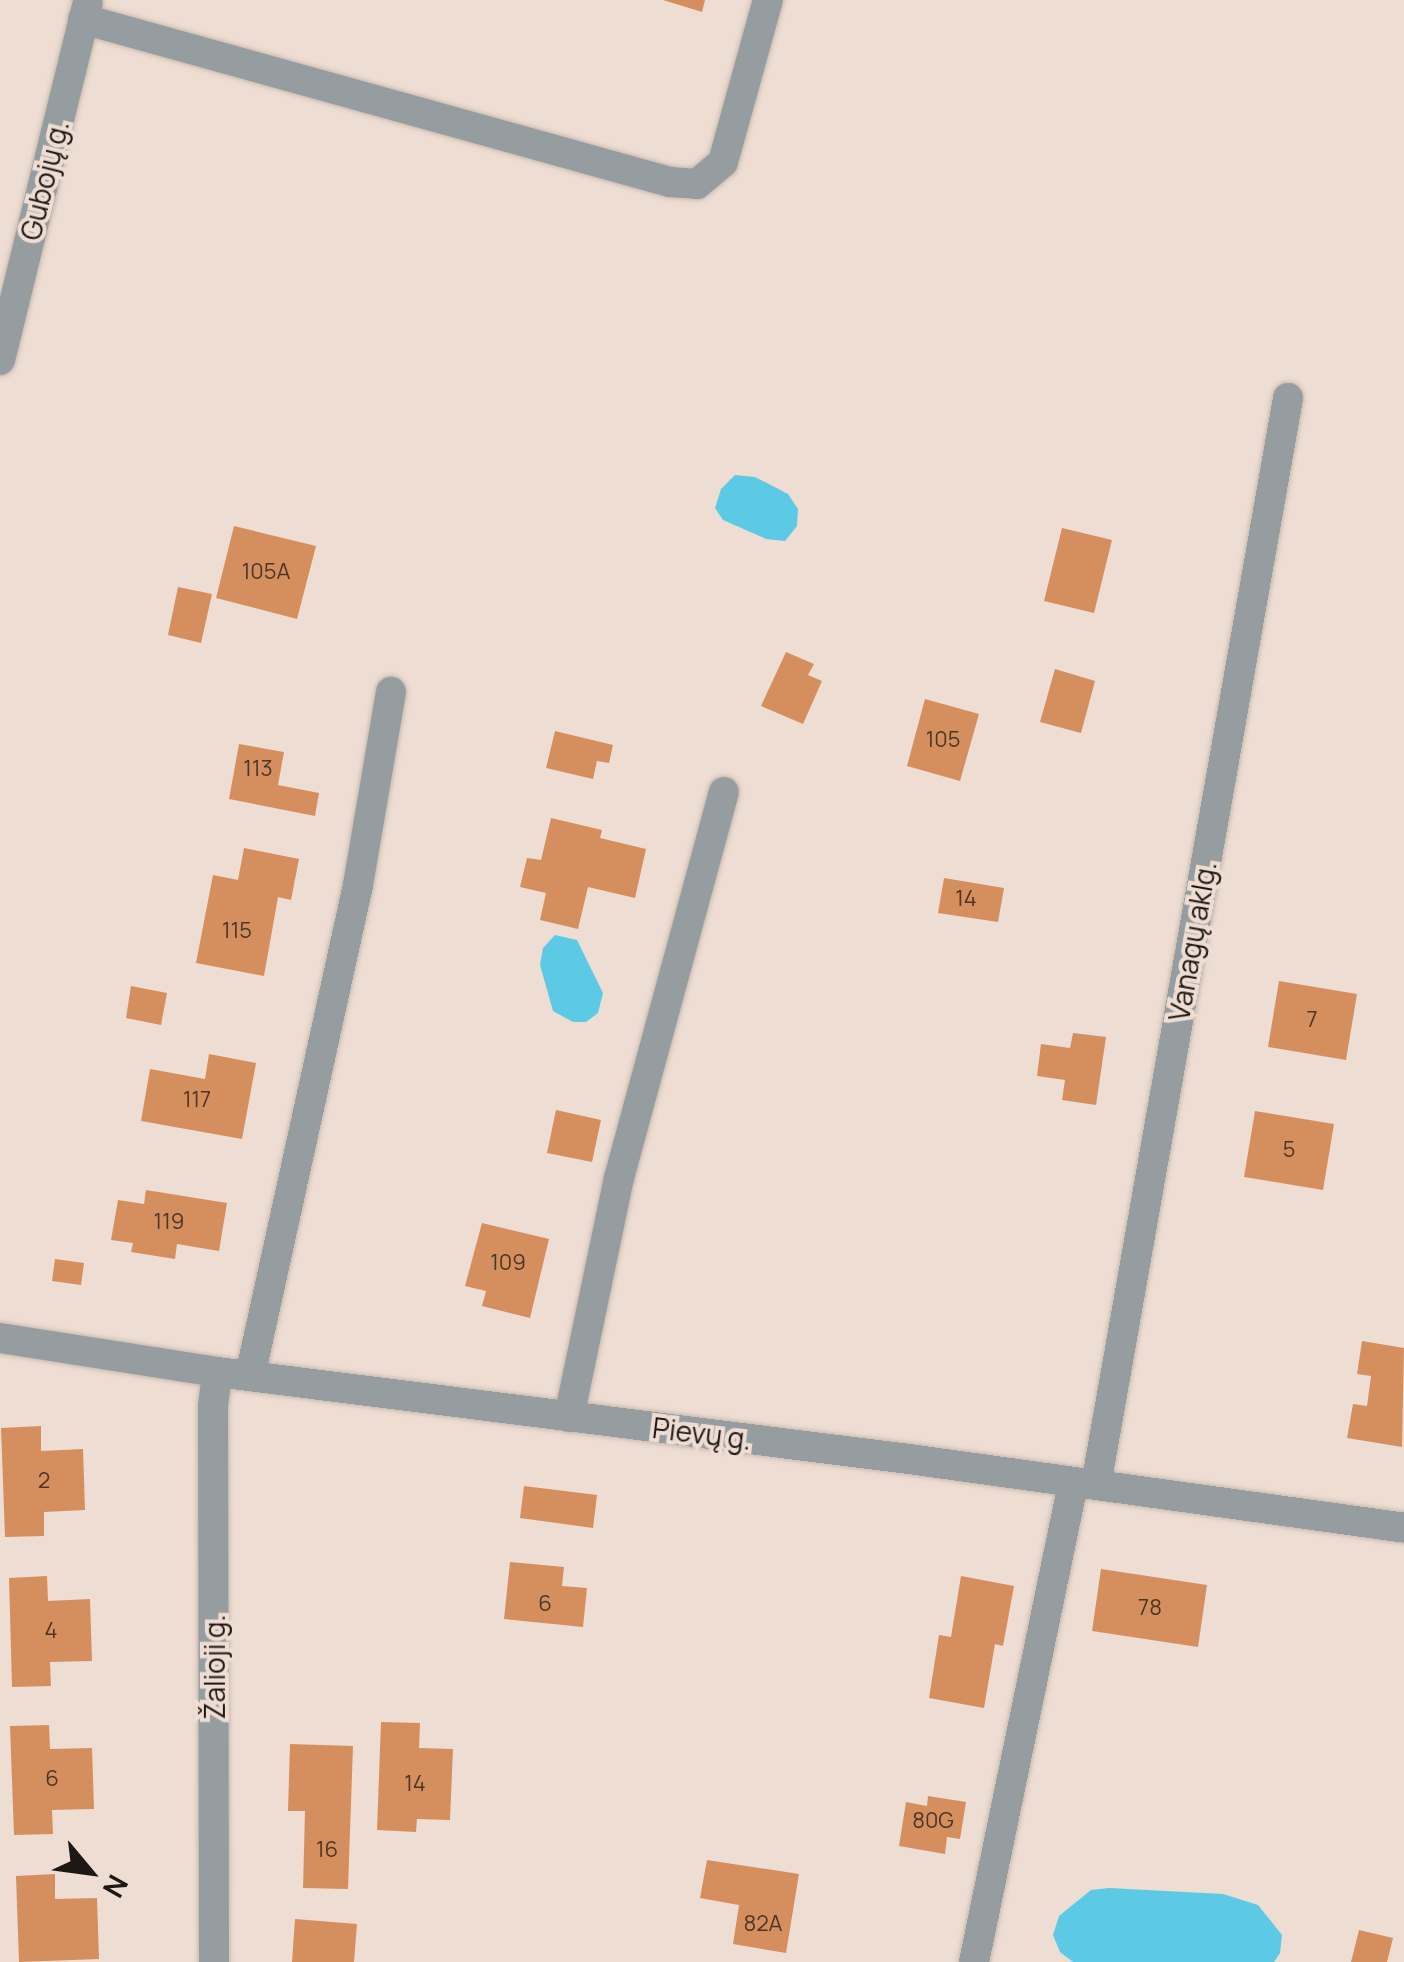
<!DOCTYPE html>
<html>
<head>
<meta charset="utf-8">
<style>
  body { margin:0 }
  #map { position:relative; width:1404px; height:1962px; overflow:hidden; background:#eeddd2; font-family:Manrope,sans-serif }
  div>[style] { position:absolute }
  .water>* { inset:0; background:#5dcae5 }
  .building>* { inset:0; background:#d58f5f }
  .roads { filter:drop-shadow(0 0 2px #c9bab0) drop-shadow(0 0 2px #c9bab0) }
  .minor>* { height:30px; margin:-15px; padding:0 15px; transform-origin:15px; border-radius:15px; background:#959da0 }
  span { translate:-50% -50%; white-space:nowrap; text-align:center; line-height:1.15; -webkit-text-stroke:8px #eeddd2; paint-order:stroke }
  .number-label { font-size:22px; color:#4c3627 }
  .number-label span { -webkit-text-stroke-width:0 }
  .street-label { font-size:28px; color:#1e1814 }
  .north { position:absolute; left:40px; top:1822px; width:100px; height:100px; -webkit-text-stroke:8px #eeddd2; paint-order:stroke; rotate:119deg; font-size:28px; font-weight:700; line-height:40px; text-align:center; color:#1e1814 }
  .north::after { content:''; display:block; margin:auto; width:35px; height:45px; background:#1e1814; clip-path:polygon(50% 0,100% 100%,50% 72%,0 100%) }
</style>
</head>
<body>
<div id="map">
  <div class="water">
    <i style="clip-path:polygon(735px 475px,755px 477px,788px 494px,798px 509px,797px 526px,785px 541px,766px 539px,723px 520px,715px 508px,721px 489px)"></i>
    <i style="clip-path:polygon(555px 935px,577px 940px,603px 993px,598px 1013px,586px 1022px,573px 1022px,553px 1011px,540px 965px,543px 948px)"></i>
    <i style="clip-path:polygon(1109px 1888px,1223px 1894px,1258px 1905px,1282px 1935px,1280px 1953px,1274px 1962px,1073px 1962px,1060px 1952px,1053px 1935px,1059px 1916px,1091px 1890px)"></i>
  </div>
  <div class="building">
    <i style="clip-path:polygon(663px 0,705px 0,702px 12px)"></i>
    <i style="clip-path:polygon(234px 526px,316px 546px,297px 619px,216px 598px)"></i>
    <i style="clip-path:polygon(1062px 528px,1112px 540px,1094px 613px,1044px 601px)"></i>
    <i style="clip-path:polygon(178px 587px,212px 594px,201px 643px,168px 635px)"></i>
    <i style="clip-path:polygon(786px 652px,814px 664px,808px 675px,822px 681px,803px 724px,761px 706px)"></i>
    <i style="clip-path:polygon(1055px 669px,1095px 681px,1081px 733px,1040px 722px)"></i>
    <i style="clip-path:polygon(925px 699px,979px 714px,960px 781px,907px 766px)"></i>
    <i style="clip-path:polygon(555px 731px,613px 745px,609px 763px,597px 761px,593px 779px,546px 768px)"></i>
    <i style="clip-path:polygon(239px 744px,284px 752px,278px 785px,319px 793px,315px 816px,229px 799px)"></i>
    <i style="clip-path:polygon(551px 818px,602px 830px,600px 838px,646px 849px,635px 898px,588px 887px,578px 929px,540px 920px,546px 893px,520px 887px,527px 858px,541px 860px)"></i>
    <i style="clip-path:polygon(244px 848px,299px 859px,291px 900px,278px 897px,264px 976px,196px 963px,213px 875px,238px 880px)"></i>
    <i style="clip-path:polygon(944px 878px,1004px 888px,998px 922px,938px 913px)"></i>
    <i style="clip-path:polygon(1279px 981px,1357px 994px,1346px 1060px,1268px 1047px)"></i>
    <i style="clip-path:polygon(131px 986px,167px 993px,161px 1025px,126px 1018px)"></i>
    <i style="clip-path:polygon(1073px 1033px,1106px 1037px,1096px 1105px,1062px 1100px,1065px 1080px,1037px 1076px,1041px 1044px,1070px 1048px)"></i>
    <i style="clip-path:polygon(209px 1054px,256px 1063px,242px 1139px,141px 1121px,150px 1069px,205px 1079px)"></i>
    <i style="clip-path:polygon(556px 1110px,601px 1120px,592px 1162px,547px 1153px)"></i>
    <i style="clip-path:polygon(1255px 1111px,1334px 1124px,1323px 1190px,1244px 1177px)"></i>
    <i style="clip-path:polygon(146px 1190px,227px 1203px,219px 1251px,177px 1244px,175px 1259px,131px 1252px,133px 1243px,111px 1240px,118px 1200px,144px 1204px)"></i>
    <i style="clip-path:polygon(482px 1223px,549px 1239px,530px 1318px,482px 1306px,486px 1291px,465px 1286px)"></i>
    <i style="clip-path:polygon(55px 1259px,84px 1263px,81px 1285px,52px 1281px)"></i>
    <i style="clip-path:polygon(1362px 1341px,1404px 1348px,1402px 1447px,1347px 1438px,1353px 1404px,1367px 1406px,1371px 1376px,1357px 1374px)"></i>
    <i style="clip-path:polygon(41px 1426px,41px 1451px,83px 1449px,85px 1510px,44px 1512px,44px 1536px,5px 1537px,1px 1428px)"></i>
    <i style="clip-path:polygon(524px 1486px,597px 1495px,593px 1528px,520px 1518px)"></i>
    <i style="clip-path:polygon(510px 1562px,564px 1567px,562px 1586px,587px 1588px,583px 1627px,504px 1619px)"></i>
    <i style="clip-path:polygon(1101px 1569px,1207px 1585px,1198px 1647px,1092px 1631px)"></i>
    <i style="clip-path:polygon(47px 1576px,48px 1601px,90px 1599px,92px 1661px,50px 1662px,51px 1686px,12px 1687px,9px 1578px)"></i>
    <i style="clip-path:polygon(961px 1576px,1014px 1586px,1003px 1646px,995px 1644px,984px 1708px,929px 1698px,939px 1635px,951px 1637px)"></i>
    <i style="clip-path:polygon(381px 1722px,420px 1723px,419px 1748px,453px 1749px,450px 1820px,417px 1819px,416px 1832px,377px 1830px)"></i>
    <i style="clip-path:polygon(49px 1725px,50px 1749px,92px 1748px,94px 1809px,52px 1810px,53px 1834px,14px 1835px,10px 1726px)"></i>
    <i style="clip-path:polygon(290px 1744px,353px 1746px,348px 1889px,303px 1888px,305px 1811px,288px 1811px)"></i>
    <i style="clip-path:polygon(928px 1796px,966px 1802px,960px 1839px,947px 1837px,945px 1854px,899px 1846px,906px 1802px,927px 1806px)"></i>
    <i style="clip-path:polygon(707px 1860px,799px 1874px,786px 1953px,733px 1944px,739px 1905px,700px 1898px)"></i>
    <i style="clip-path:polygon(55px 1874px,55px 1899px,97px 1898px,99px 1959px,19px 1962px,16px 1876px)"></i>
    <i style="clip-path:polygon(295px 1919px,357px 1924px,354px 1962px,292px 1962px)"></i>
    <i style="clip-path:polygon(1359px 1930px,1393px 1938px,1387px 1962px,1351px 1962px)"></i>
  </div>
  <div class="roads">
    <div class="minor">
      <i style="left:83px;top:19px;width:609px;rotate:15.52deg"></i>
      <i style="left:670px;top:182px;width:27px;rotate:4deg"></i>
      <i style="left:697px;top:184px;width:34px;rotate:-40deg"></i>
      <i style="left:723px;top:162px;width:168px;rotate:-74.5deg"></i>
      <i style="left:0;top:360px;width:368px;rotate:-76.2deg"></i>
      <i style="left:0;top:1338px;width:220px;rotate:8.9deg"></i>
      <i style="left:217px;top:1372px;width:697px;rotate:7.17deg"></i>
      <i style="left:909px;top:1459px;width:500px;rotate:7.9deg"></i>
      <i style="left:250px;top:1376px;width:503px;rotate:-77.59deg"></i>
      <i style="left:358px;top:885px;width:196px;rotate:-80.3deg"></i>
      <i style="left:569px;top:1417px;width:244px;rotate:-78.2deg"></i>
      <i style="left:619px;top:1178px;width:400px;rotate:-74.8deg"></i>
      <i style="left:1096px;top:1485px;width:1104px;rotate:-79.98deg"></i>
      <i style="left:214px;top:1962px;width:556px;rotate:-90.1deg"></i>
      <i style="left:213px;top:1406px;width:34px;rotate:-83deg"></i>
      <i style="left:974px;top:1962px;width:490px;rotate:-78.3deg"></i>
    </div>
  </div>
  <div class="number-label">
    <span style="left:266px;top:572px">105A</span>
    <span style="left:943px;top:740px">105</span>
    <span style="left:258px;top:769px">113</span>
    <span style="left:966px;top:899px">14</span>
    <span style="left:237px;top:931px">115</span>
    <span style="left:1312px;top:1020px">7</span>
    <span style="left:197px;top:1100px">117</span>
    <span style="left:1289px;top:1150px">5</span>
    <span style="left:169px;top:1222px">119</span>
    <span style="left:508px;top:1263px">109</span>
    <span style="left:44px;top:1481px">2</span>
    <span style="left:545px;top:1604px">6</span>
    <span style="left:1150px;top:1608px">78</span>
    <span style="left:51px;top:1631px">4</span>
    <span style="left:52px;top:1779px">6</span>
    <span style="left:415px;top:1784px">14</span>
    <span style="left:933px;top:1821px">80G</span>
    <span style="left:327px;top:1850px">16</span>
    <span style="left:763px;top:1924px">82A</span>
  </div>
  <div class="street-label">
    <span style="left:44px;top:180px;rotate:-76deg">Gubojų g.</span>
    <span style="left:1192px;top:941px;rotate:-80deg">Vanagų aklg.</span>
    <span style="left:702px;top:1433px;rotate:7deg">Pievų g.</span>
    <span style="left:214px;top:1667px;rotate:-90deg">Žalioji g.</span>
  </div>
  <div class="north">N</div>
</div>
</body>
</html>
